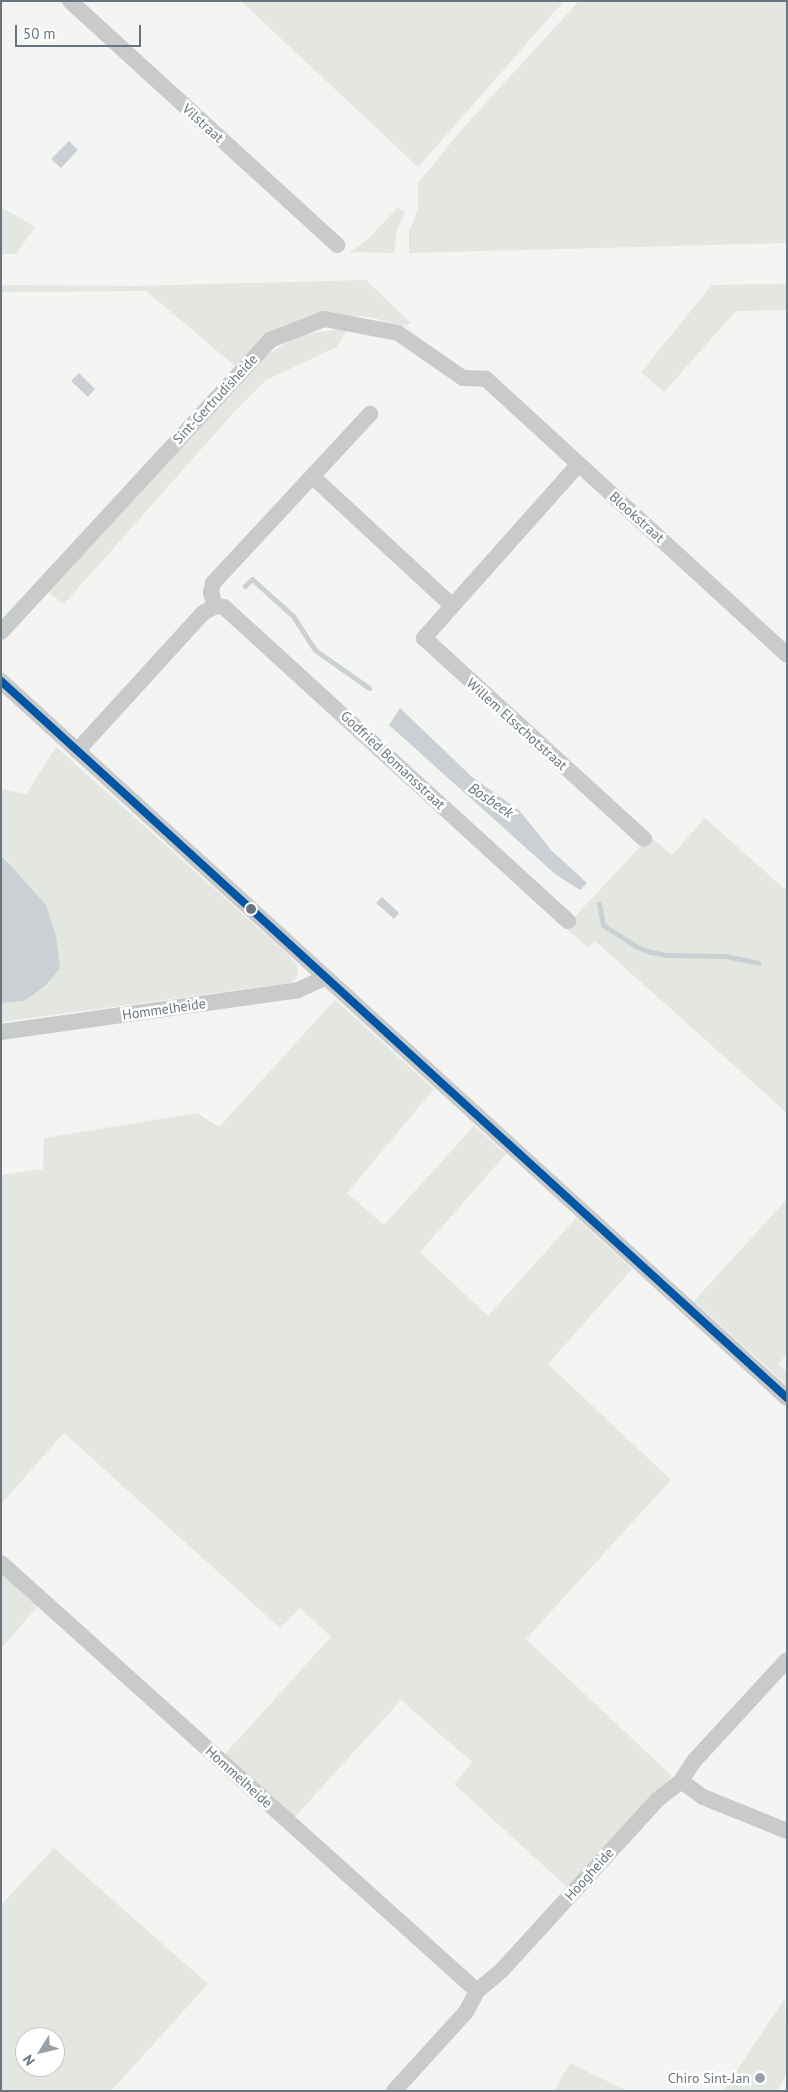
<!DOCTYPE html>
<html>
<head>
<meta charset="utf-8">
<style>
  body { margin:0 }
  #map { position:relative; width:788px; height:2092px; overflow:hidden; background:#f4f4f3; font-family:"PT Sans",sans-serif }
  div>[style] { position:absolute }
  .green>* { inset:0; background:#e4e6e2 }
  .water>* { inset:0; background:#cad0d3 }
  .stream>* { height:5px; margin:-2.5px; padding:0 2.5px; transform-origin:2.5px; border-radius:2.5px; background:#cad0d3 }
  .minor>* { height:16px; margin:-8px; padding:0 8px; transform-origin:8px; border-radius:8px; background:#c9caca }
  .bus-1>* { height:8px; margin:-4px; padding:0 4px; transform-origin:4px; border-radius:4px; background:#0056a4 }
  .dots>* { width:14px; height:14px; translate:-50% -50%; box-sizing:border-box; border:2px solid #fff; border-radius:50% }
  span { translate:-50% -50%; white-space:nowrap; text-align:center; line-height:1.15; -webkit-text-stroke:5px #fff; paint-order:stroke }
  .street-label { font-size:14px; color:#68757f }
  .poi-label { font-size:14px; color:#68757f }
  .right { translate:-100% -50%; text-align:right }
  .water-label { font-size:15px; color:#63767c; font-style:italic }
  .frame { position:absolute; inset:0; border:2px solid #68757f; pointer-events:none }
  .north { position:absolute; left:15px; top:2027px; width:50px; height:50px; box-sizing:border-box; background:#fff; border:1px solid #c3c8cc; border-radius:50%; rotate:234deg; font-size:14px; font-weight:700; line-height:20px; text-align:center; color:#68757f }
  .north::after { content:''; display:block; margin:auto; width:18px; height:22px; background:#99a1a8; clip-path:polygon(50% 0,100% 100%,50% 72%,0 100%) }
  .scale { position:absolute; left:15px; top:25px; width:126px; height:22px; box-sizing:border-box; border:2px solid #68757f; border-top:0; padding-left:6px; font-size:15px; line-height:18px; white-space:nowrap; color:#68757f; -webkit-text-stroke:4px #fff; paint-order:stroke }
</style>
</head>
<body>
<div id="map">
  <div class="green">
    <i style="clip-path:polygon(241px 1px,564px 1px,418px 167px)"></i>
    <i style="clip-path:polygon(579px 1px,787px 1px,787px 243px,409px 253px,409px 232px,418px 209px,418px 183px,464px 127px)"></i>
    <i style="clip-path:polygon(1px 207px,35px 227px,16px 254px,1px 254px)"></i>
    <i style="clip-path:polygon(398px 207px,405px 213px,397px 229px,394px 253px,350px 252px,367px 240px)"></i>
    <i style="clip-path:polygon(366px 280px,411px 323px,404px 326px,370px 317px,334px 315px,260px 343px,235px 366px,146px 291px,4px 292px,1px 296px,1px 285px,136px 286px)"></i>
    <i style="clip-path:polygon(787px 284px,787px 310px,736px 311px,664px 392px,641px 372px,712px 285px)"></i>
    <i style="clip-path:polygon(348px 328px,337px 347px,266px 380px,235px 411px,64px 604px,48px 592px,256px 362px,299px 335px)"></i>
    <i style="clip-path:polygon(56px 747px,284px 951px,297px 965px,298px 975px,294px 980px,290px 983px,1px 1022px,1px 1003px,24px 1001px,9px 861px,1px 855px,1px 789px,26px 794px)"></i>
    <i style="clip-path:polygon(705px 818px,787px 891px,787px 1113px,595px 941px,588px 948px,565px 927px,650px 836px,672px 855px)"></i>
    <i style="clip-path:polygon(335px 1000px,434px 1089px,347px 1193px,384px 1225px,474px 1126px,506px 1154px,420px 1252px,488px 1316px,576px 1218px,632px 1269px,548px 1364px,671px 1480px,526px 1639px,672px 1776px,568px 1888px,454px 1784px,472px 1762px,401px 1700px,293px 1819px,223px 1756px,331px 1637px,300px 1608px,280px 1628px,64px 1433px,1px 1504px,1px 1175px,43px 1169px,44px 1138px,197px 1113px,219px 1127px)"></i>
    <i style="clip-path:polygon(787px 1199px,787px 1354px,778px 1364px,787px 1372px,787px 1385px,694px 1301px)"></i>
    <i style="clip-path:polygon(1px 1572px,38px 1606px,1px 1649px)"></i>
    <i style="clip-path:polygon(evenodd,54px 1848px,208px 1984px,111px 2091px,1px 2091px,1px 1905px,54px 1848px,25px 2037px,55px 2037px,55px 2067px,25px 2067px,25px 2037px)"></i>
    <i style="clip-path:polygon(785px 1998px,787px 2073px,777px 2091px,723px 2091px)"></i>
    <i style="clip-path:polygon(570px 2063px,627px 2091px,554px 2091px)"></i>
  </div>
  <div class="water">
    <i style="clip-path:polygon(69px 141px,78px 150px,61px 168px,51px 159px)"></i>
    <i style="clip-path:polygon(79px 373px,95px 389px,88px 397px,71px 381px)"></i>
    <i style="clip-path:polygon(400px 708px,472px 777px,519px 810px,551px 850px,587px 883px,580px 890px,555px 874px,389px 725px)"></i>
    <i style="clip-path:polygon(1px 855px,46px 905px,56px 936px,60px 968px,46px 985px,24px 1001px,1px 1003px)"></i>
    <i style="clip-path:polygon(382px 897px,399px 913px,394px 919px,376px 903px)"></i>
  </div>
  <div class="stream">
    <i style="left:245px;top:586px;width:10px;rotate:-45deg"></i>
    <i style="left:252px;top:579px;width:55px;rotate:42.1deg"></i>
    <i style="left:293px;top:616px;width:40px;rotate:57.1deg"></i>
    <i style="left:315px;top:650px;width:66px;rotate:35.1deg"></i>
    <i style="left:599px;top:904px;width:21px;rotate:79deg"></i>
    <i style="left:603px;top:925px;width:38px;rotate:33deg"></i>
    <i style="left:635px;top:946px;width:17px;rotate:21deg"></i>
    <i style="left:651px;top:952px;width:15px;rotate:11deg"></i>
    <i style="left:666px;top:955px;width:60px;rotate:1deg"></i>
    <i style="left:726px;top:956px;width:33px;rotate:12deg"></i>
  </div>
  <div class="minor">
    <i style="left:70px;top:1px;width:362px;rotate:42.4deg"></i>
    <i style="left:578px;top:465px;width:232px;rotate:131.7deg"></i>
    <i style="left:424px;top:638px;width:298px;rotate:42.4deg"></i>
    <i style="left:313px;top:477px;width:188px;rotate:42.8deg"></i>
    <i style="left:215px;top:606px;width:14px;rotate:-107deg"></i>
    <i style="left:211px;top:593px;width:10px;rotate:-79deg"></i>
    <i style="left:213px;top:583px;width:231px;rotate:-47.1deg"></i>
    <i style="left:1px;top:632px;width:397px;rotate:-47.3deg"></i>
    <i style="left:270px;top:340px;width:58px;rotate:-21.3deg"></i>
    <i style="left:324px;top:319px;width:75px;rotate:10.7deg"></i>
    <i style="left:398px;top:333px;width:79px;rotate:34.7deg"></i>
    <i style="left:463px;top:378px;width:23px;rotate:2deg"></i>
    <i style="left:486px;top:379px;width:408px;rotate:42.5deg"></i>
    <i style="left:1px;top:681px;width:1064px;rotate:42.37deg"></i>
    <i style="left:77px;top:751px;width:187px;rotate:-47.6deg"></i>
    <i style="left:203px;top:613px;width:14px;rotate:-30deg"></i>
    <i style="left:215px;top:606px;width:9px;rotate:6deg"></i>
    <i style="left:224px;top:607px;width:466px;rotate:42.4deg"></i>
    <i style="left:1px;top:1032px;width:300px;rotate:-8deg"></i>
    <i style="left:298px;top:990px;width:30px;rotate:-24deg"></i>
    <i style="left:1px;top:1563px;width:640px;rotate:41.96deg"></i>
    <i style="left:681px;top:1781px;width:27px;rotate:36deg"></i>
    <i style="left:703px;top:1797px;width:91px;rotate:22deg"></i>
    <i style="left:394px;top:2091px;width:107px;rotate:-47.7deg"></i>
    <i style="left:466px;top:2012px;width:24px;rotate:-62deg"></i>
    <i style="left:477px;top:1991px;width:33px;rotate:-40deg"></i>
    <i style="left:502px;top:1970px;width:230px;rotate:-47.6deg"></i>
    <i style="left:657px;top:1800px;width:31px;rotate:-38deg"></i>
    <i style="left:681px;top:1781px;width:24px;rotate:-57deg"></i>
    <i style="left:694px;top:1761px;width:137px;rotate:-47.4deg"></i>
  </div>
  <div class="bus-1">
    <i style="left:1px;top:681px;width:1064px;rotate:42.37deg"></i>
  </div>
  <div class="dots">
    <i style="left:251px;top:909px;background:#68757f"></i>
    <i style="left:760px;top:2078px;background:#99a1a8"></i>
  </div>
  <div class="street-label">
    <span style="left:203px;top:123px;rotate:42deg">Vilstraat</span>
    <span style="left:215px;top:399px;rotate:-47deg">Sint-Gertrudisheide</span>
    <span style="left:637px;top:517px;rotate:42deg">Blookstraat</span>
    <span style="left:517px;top:724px;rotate:42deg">Willem Elsschotstraat</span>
    <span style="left:393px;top:760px;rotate:43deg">Godfried Bomansstraat</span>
    <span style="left:164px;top:1009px;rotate:-8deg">Hommelheide</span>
    <span style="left:239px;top:1777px;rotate:42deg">Hommelheide</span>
    <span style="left:589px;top:1874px;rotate:-48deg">Hoogheide</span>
  </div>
  <div class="poi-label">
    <span class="right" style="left:750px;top:2078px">Chiro Sint-Jan</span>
  </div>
  <div class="water-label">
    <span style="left:491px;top:800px;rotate:34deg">Bosbeek</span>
  </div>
  <div class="frame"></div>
  <div class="north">N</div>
  <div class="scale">50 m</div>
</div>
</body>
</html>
